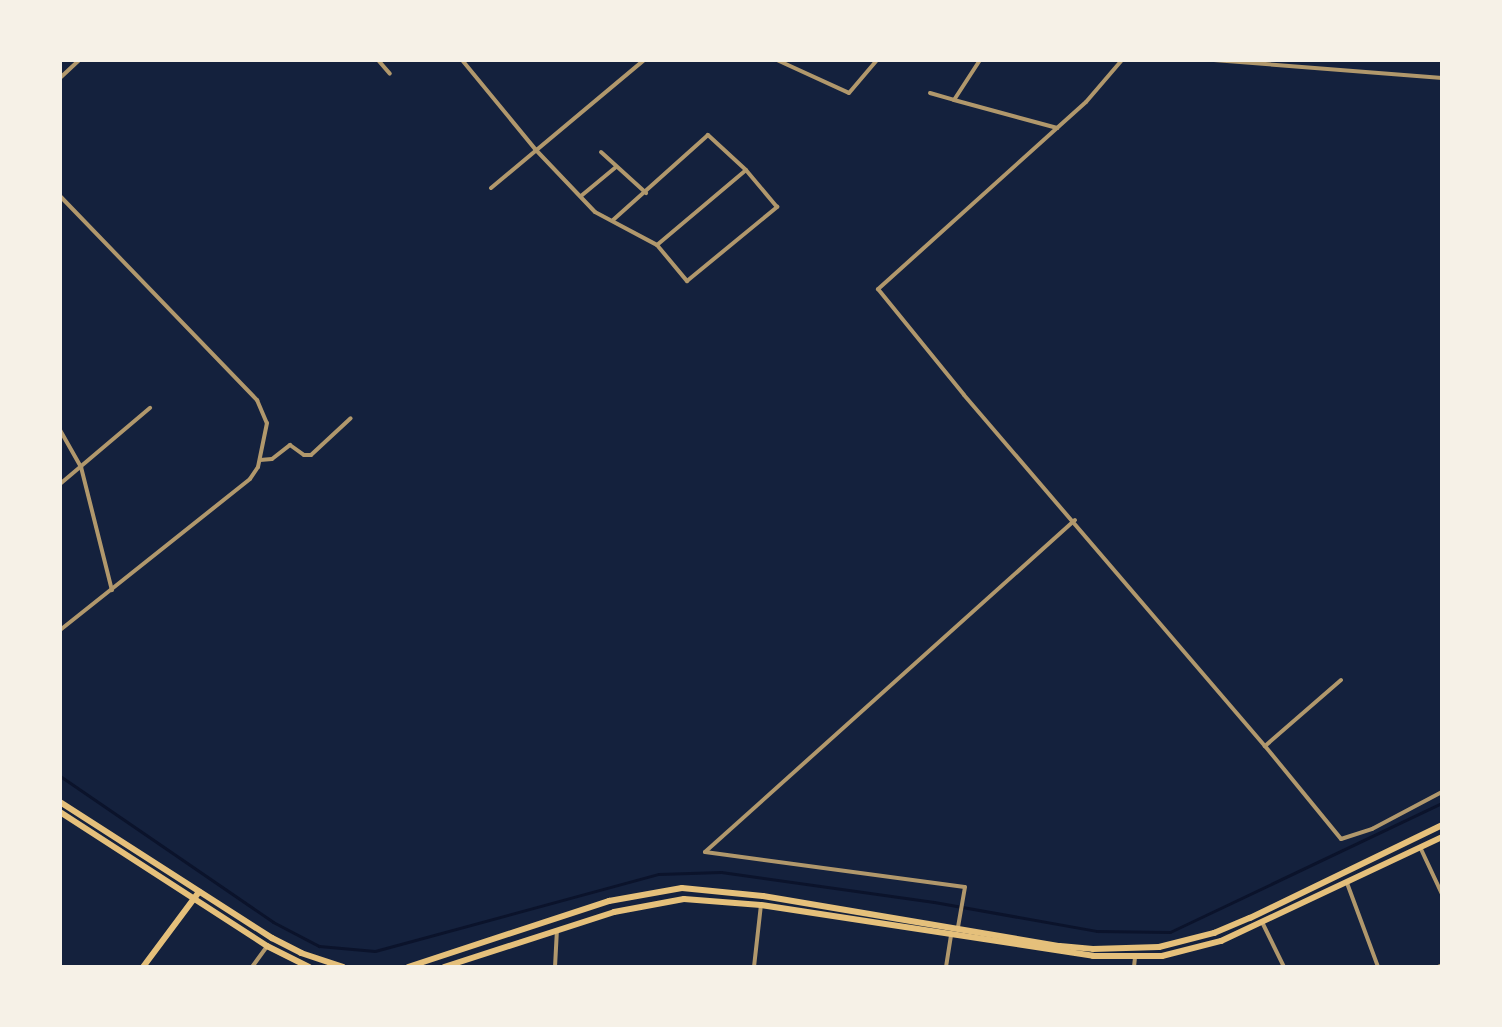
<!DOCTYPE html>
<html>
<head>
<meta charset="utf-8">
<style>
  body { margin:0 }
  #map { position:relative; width:1502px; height:1027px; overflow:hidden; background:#14213d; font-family:"Space Grotesk",sans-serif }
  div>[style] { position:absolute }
  .stream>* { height:3px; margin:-1.5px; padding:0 1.5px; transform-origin:1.5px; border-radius:1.5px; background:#0b132b }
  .minor>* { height:4px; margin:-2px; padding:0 2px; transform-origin:2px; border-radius:2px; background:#b1986c }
  .primary>* { height:6px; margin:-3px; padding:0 3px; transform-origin:3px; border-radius:3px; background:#e5c07b }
  .trunk>* { height:6px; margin:-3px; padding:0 3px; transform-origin:3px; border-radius:3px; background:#e5c07b }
  span { translate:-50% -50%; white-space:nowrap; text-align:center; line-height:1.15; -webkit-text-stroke:6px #f6f1e7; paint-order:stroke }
  .frame { position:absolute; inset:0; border:62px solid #f6f1e7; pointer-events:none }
</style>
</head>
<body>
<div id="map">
  <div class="stream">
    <i style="left:60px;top:776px;width:258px;rotate:34.4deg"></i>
    <i style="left:273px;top:922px;width:52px;rotate:27.6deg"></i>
    <i style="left:319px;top:946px;width:56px;rotate:5.1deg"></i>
    <i style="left:375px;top:951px;width:294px;rotate:-15.2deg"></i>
    <i style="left:659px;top:874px;width:62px;rotate:-1.8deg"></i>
    <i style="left:721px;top:872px;width:215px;rotate:8deg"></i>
    <i style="left:934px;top:902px;width:166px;rotate:10.1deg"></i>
    <i style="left:1097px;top:931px;width:73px;rotate:0.8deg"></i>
    <i style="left:1170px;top:932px;width:301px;rotate:-25.4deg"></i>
  </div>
  <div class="minor">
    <i style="left:378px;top:60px;width:18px;rotate:49deg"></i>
    <i style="left:462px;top:60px;width:115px;rotate:50.6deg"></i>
    <i style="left:535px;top:149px;width:87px;rotate:46.4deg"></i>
    <i style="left:595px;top:212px;width:70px;rotate:28deg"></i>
    <i style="left:657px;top:245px;width:47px;rotate:50.2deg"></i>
    <i style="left:687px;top:281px;width:117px;rotate:-39.4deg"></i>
    <i style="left:777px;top:207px;width:48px;rotate:-130deg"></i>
    <i style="left:746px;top:170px;width:52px;rotate:-137.4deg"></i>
    <i style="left:708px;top:135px;width:127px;rotate:138.2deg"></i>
    <i style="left:777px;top:60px;width:79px;rotate:24.6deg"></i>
    <i style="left:849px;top:93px;width:43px;rotate:-49.7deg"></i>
    <i style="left:1214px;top:60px;width:229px;rotate:4.5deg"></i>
    <i style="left:60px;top:78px;width:26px;rotate:-43deg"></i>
    <i style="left:930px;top:93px;width:25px;rotate:16deg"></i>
    <i style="left:954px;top:100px;width:48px;rotate:-57deg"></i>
    <i style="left:954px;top:100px;width:107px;rotate:15.2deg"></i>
    <i style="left:1057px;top:128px;width:39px;rotate:-42deg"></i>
    <i style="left:1086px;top:102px;width:55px;rotate:-49.4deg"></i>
    <i style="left:1057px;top:128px;width:241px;rotate:138deg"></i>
    <i style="left:878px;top:289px;width:136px;rotate:50.9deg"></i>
    <i style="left:964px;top:395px;width:462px;rotate:49.4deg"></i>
    <i style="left:601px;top:152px;width:61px;rotate:42.3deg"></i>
    <i style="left:491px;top:188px;width:199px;rotate:-39.9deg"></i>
    <i style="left:60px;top:196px;width:284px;rotate:46deg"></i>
    <i style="left:257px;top:400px;width:25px;rotate:67deg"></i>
    <i style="left:267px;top:423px;width:45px;rotate:101.6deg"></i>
    <i style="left:258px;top:467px;width:14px;rotate:124deg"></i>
    <i style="left:250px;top:479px;width:243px;rotate:141.5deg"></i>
    <i style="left:581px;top:196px;width:45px;rotate:-39.6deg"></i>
    <i style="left:657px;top:245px;width:116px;rotate:-40.1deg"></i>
    <i style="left:60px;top:430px;width:43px;rotate:60.4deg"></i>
    <i style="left:81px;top:467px;width:127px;rotate:75.9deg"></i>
    <i style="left:260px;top:460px;width:12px;rotate:-5deg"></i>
    <i style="left:272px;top:459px;width:23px;rotate:-38deg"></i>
    <i style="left:290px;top:445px;width:17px;rotate:36deg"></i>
    <i style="left:304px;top:455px;width:7px"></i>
    <i style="left:311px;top:455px;width:54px;rotate:-42.8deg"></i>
    <i style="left:60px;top:484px;width:118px;rotate:-40.2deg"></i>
    <i style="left:1341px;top:680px;width:101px;rotate:139deg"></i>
    <i style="left:1265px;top:746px;width:120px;rotate:50.7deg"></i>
    <i style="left:1341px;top:839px;width:33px;rotate:-18deg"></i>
    <i style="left:1372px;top:829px;width:79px;rotate:-27.9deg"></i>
    <i style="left:1420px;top:847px;width:52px;rotate:64.9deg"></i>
    <i style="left:705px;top:852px;width:497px;rotate:-41.9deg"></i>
    <i style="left:705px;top:852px;width:262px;rotate:7.7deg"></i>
    <i style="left:965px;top:887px;width:41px;rotate:99.9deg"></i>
    <i style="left:1347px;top:883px;width:90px;rotate:69.7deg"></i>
    <i style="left:1262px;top:922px;width:50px;rotate:63.9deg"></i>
    <i style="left:252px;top:967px;width:26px;rotate:-54deg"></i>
    <i style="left:555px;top:967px;width:37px;rotate:-87deg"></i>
    <i style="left:754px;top:967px;width:62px;rotate:-83.6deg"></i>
    <i style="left:946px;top:967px;width:32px;rotate:-81deg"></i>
    <i style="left:1134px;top:967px;width:10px;rotate:-84deg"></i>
    <i style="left:1438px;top:967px;width:4px;rotate:-27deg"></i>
  </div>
  <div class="primary">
    <i style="left:143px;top:967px;width:94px;rotate:-53.3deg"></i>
  </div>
  <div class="trunk">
    <i style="left:60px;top:802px;width:252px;rotate:32.7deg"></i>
    <i style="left:272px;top:938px;width:33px;rotate:27deg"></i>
    <i style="left:301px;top:953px;width:44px;rotate:18.4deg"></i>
    <i style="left:60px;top:812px;width:247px;rotate:32.9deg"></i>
    <i style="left:267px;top:946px;width:47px;rotate:26.6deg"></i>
    <i style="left:408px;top:967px;width:212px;rotate:-18.2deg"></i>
    <i style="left:609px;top:901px;width:74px;rotate:-10.1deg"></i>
    <i style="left:682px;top:888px;width:81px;rotate:5.6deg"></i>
    <i style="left:763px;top:896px;width:301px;rotate:9.6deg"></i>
    <i style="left:1060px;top:946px;width:33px;rotate:5deg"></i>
    <i style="left:1093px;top:949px;width:66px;rotate:-1.7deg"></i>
    <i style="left:1159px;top:947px;width:57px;rotate:-14.3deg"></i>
    <i style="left:1214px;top:933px;width:39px;rotate:-23deg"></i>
    <i style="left:1250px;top:918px;width:213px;rotate:-25.8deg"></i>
    <i style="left:444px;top:967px;width:179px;rotate:-17.9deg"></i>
    <i style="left:614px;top:912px;width:71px;rotate:-10.5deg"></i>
    <i style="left:684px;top:899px;width:77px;rotate:4.5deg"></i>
    <i style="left:761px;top:905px;width:336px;rotate:8.7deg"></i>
    <i style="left:1093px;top:956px;width:69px"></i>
    <i style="left:1162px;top:956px;width:61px;rotate:-14.3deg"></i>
    <i style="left:1221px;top:941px;width:244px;rotate:-25.2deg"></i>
  </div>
  <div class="frame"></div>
</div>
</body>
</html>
